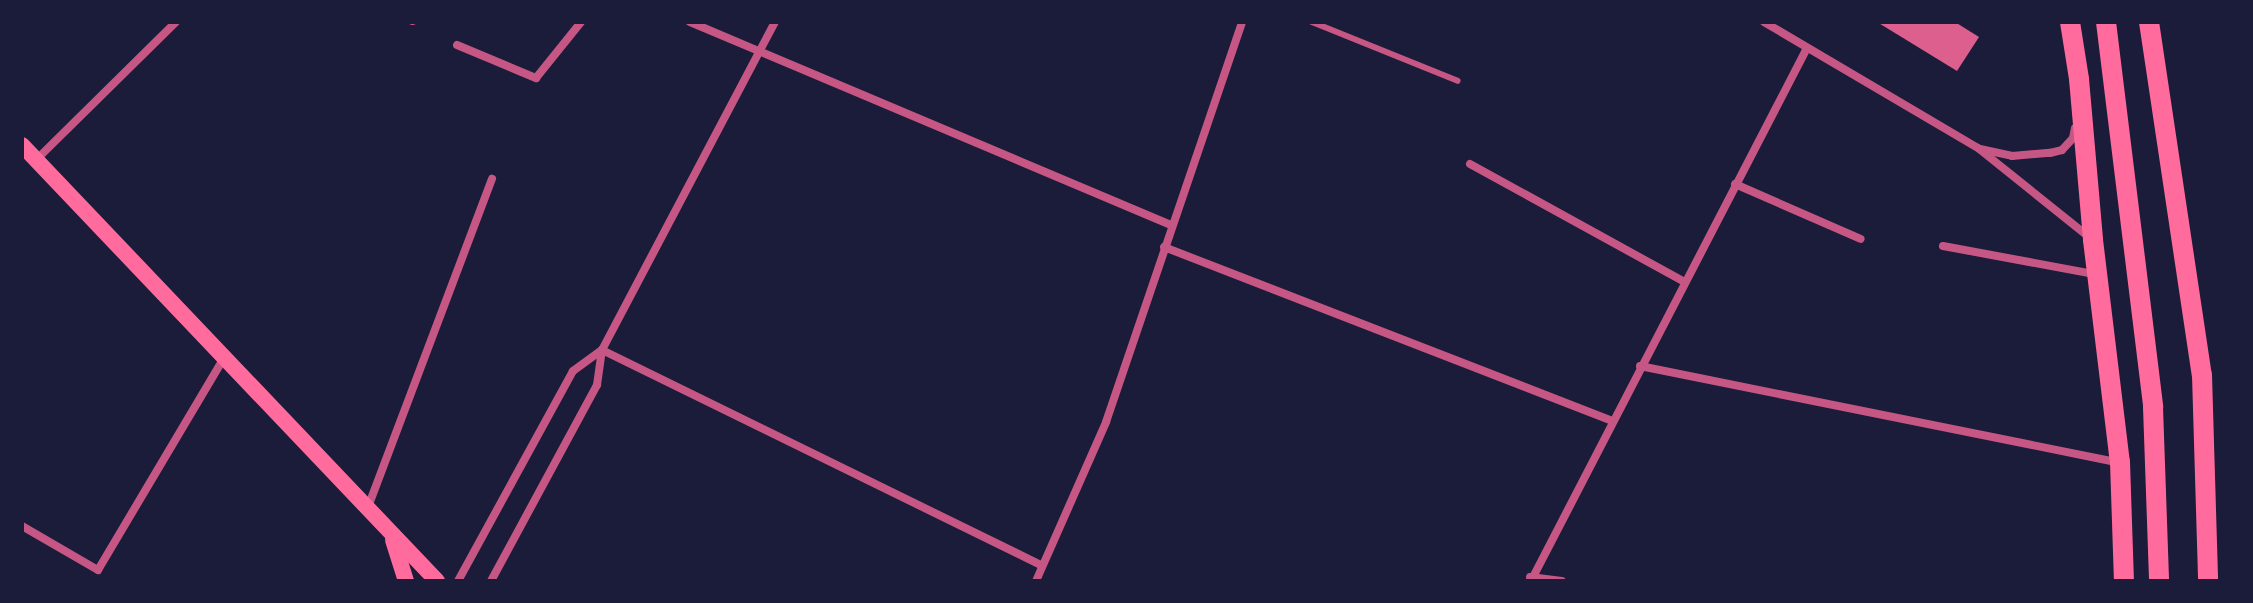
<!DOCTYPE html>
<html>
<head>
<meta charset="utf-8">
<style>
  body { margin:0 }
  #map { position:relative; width:2253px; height:603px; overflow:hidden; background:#1b1b3a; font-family:Roboto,sans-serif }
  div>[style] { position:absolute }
  .building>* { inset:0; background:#dd5f8e }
  .service>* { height:6px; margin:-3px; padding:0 3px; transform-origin:3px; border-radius:3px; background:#c65784 }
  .minor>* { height:8px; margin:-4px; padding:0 4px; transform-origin:4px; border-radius:4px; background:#c65784 }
  .secondary>* { height:16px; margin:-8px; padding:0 8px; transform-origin:8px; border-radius:8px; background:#ff6b9d }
  .primary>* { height:20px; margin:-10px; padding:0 10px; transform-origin:10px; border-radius:10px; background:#ff6b9d }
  span { translate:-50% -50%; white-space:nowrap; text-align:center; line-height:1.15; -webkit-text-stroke:6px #1b1b3a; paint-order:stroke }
  .frame { position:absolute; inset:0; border:24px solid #1b1b3a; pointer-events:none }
</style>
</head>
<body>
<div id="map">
  <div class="building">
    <i style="clip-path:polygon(1877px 22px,1955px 22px,1979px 37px,1957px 71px)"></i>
  </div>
  <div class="service">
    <i style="left:412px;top:22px;width:1px"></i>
    <i style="left:1312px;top:22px;width:157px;rotate:22deg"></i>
  </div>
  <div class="minor">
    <i style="left:690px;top:22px;width:522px;rotate:22.88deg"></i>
    <i style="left:1764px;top:22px;width:248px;rotate:30.5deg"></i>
    <i style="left:1978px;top:148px;width:142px;rotate:38.7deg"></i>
    <i style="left:457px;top:45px;width:86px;rotate:22.7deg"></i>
    <i style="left:536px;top:78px;width:72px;rotate:-51.2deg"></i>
    <i style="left:1980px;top:149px;width:33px;rotate:12deg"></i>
    <i style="left:2012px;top:156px;width:38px;rotate:-5deg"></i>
    <i style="left:2050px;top:153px;width:12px;rotate:-14deg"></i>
    <i style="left:2062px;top:150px;width:16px;rotate:-47deg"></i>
    <i style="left:2073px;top:138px;width:10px;rotate:-79deg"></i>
    <i style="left:36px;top:160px;width:197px;rotate:-44.6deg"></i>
    <i style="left:1470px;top:164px;width:245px;rotate:28.8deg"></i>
    <i style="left:1735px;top:184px;width:137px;rotate:23.6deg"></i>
    <i style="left:1943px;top:246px;width:154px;rotate:10.5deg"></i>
    <i style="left:1164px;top:247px;width:481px;rotate:21.2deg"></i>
    <i style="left:602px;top:350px;width:490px;rotate:26.1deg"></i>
    <i style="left:1640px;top:366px;width:488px;rotate:11.4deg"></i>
    <i style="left:368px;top:507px;width:351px;rotate:-69.3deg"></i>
    <i style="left:22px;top:526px;width:88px;rotate:30.1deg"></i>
    <i style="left:98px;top:570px;width:247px;rotate:-59.3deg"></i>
    <i style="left:1530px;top:577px;width:32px;rotate:7deg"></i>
    <i style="left:458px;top:581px;width:239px;rotate:-61.3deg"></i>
    <i style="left:573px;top:371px;width:36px;rotate:-36deg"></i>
    <i style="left:491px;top:581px;width:223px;rotate:-61.6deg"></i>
    <i style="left:597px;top:385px;width:35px;rotate:-82deg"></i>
    <i style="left:602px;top:350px;width:371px;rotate:-62.2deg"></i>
    <i style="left:1036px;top:581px;width:174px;rotate:-66.2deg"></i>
    <i style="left:1106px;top:422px;width:422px;rotate:-71.2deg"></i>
    <i style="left:1531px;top:581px;width:600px;rotate:-62.62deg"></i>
  </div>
  <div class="secondary">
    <i style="left:22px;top:145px;width:602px;rotate:46.41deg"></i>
    <i style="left:393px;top:540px;width:43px;rotate:72.4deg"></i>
  </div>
  <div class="primary">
    <i style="left:2070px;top:22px;width:58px;rotate:81deg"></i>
    <i style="left:2079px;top:79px;width:162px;rotate:85deg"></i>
    <i style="left:2093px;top:240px;width:224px;rotate:83.1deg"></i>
    <i style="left:2120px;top:462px;width:119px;rotate:88.1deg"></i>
    <i style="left:2106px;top:22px;width:388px;rotate:83deg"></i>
    <i style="left:2153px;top:407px;width:174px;rotate:88deg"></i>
    <i style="left:2149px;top:22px;width:357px;rotate:81.5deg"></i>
    <i style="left:2202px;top:375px;width:206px;rotate:88.3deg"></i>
  </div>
  <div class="frame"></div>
</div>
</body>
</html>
